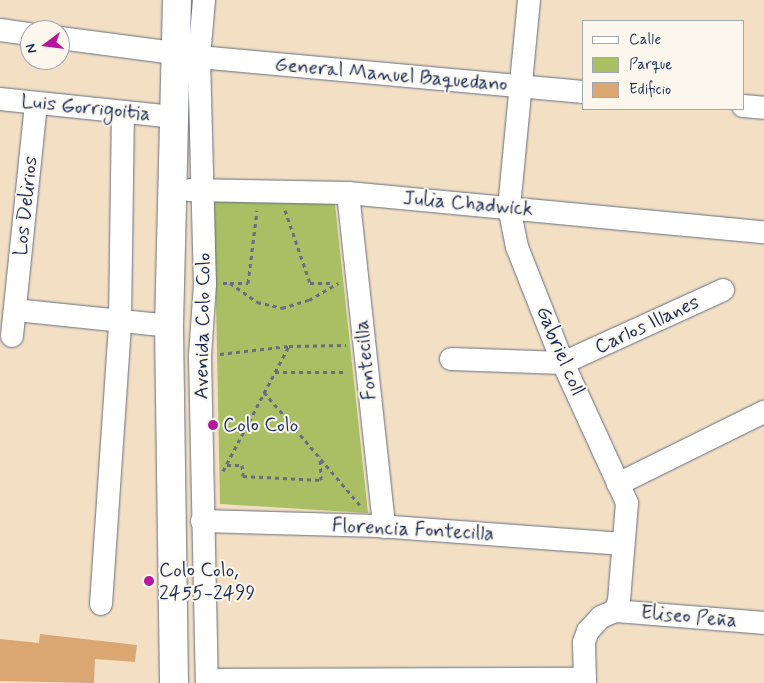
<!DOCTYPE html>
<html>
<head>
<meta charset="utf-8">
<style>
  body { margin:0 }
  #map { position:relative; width:764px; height:683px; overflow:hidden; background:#f3e0c4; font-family:Mynerve,sans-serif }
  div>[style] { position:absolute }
  .green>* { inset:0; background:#aabe63 }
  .building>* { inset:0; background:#daa672 }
  .path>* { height:3px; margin-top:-1.5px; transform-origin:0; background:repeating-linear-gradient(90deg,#676d82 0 4px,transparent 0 8px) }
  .roads { filter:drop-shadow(0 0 1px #676d82) drop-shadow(0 0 1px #676d82) }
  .minor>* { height:22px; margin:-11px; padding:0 11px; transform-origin:11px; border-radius:11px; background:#fff }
  .major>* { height:28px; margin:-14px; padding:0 14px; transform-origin:14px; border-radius:14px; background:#fff }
  .dots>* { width:14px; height:14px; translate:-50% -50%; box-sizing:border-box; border:2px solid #fbf7ec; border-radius:50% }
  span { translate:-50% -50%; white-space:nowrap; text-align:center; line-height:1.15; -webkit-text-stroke:4px #fbf7ec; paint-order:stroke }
  .street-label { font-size:20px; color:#1b2f5e }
  .poi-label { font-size:20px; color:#1b2f5e }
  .left { translate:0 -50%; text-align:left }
  .legend { position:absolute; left:582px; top:20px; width:162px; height:90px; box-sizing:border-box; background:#fbf7ec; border:1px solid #a1a7b3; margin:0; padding:6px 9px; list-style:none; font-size:15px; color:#1b2f5e }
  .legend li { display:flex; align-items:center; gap:10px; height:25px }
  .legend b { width:25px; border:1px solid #a1a7b3 }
  .north { position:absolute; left:20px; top:20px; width:50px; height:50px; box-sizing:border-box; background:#fbf7ec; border:1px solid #a1a7b3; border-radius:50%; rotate:255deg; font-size:14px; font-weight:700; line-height:20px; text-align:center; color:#1b2f5e }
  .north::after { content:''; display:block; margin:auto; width:18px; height:22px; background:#b5179e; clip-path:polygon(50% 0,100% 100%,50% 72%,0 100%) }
</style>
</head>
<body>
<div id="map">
  <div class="green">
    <i style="clip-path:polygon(214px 199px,335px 204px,368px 513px,220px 504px)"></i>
  </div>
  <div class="building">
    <i style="clip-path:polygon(40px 634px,137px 645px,135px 662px,95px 659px,94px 683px,0 681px,0 639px,39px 643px)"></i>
  </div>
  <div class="path">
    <i style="left:285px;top:210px;width:77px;rotate:71.1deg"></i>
    <i style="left:310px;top:283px;width:24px"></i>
    <i style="left:223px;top:283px;width:7px"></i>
    <i style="left:230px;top:283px;width:33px;rotate:35deg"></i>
    <i style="left:257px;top:302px;width:26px;rotate:13deg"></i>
    <i style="left:282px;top:308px;width:28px;rotate:-17deg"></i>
    <i style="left:309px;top:300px;width:34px;rotate:-30deg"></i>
    <i style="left:230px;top:283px;width:18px"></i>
    <i style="left:248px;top:283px;width:73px;rotate:-82.9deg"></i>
    <i style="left:220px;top:354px;width:69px;rotate:-6.6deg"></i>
    <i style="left:289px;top:346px;width:57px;rotate:-1deg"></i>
    <i style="left:275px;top:372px;width:72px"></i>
    <i style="left:264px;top:392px;width:148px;rotate:49.7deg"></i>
    <i style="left:227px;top:465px;width:15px"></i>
    <i style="left:242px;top:465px;width:11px;rotate:85deg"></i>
    <i style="left:243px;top:476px;width:78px;rotate:2.9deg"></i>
    <i style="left:321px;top:480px;width:24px;rotate:-92deg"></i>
    <i style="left:223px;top:471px;width:141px;rotate:-62.2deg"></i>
  </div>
  <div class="roads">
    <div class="minor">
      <i style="left:204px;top:0;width:57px;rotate:95deg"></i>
      <i style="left:199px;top:57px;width:227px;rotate:88.5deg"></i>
      <i style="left:205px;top:284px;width:72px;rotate:94deg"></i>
      <i style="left:200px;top:356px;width:327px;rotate:88.8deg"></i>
      <i style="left:529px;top:0;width:208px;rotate:95.5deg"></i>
      <i style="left:509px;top:207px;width:41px;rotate:78.7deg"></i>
      <i style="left:517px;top:247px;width:125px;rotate:68.4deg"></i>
      <i style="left:563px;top:363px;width:154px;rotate:65.4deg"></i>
      <i style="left:627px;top:503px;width:98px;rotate:94.7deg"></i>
      <i style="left:619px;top:601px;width:11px;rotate:112deg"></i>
      <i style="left:615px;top:611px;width:15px;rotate:157deg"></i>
      <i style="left:601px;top:617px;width:19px;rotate:133deg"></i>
      <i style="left:588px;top:631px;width:12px;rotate:110deg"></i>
      <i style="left:584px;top:642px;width:41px;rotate:88.6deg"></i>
      <i style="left:0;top:30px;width:30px;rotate:8deg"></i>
      <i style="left:60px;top:38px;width:115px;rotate:7.5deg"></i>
      <i style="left:199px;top:57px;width:386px;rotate:5.2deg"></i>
      <i style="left:0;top:99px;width:174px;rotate:5.9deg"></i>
      <i style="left:743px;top:106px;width:21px;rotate:5deg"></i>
      <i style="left:190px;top:190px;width:158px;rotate:1.1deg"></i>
      <i style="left:348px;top:193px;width:418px;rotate:5.4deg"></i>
      <i style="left:348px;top:193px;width:336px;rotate:83.8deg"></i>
      <i style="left:15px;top:310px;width:155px;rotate:5.9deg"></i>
      <i style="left:12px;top:336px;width:234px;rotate:-84.1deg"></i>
      <i style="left:451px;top:359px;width:112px;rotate:2deg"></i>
      <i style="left:563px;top:363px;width:176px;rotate:-24.5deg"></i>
      <i style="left:618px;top:484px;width:163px;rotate:-26.3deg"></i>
      <i style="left:202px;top:521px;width:176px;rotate:1.6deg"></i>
      <i style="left:378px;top:526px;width:246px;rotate:4.2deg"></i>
      <i style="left:101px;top:604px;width:282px;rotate:-86.1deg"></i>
      <i style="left:120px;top:323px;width:211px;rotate:-89.2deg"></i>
      <i style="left:615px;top:611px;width:149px;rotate:4.6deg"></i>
      <i style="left:207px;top:680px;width:378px;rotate:-0.2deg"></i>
    </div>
    <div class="major">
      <i style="left:174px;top:683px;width:357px;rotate:-90.8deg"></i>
      <i style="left:169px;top:326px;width:326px;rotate:-88.6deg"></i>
    </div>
  </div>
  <div class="dots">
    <i style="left:213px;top:425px;background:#b5179e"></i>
    <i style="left:149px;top:581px;background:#b5179e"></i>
  </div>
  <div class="street-label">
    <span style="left:391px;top:75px;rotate:5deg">General Manuel Baquedano</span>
    <span style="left:86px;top:108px;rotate:6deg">Luis Gorrigoitia</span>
    <span style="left:468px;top:204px;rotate:5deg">Julia Chadwick</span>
    <span style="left:26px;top:206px;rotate:-84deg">Los Delirios</span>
    <span style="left:647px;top:325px;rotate:-25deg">Carlos Illanes</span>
    <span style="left:203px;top:326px;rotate:-89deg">Avenida Colo Colo</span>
    <span style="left:560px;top:351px;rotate:67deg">Gabriel coll</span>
    <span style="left:366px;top:360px;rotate:-96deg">Fontecilla</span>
    <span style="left:413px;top:530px;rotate:3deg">Florencia Fontecilla</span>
    <span style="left:689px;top:617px;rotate:5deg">Eliseo Peña</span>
  </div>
  <div class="poi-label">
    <span class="left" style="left:223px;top:425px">Colo Colo</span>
    <span class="left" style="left:159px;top:582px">Colo Colo,<br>2455-2499</span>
  </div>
  <ul class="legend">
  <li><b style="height:6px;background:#fff"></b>Calle</li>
  <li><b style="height:14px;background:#aabe63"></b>Parque</li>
  <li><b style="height:14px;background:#daa672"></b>Edificio</li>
  </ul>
  <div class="north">N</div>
</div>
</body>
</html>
